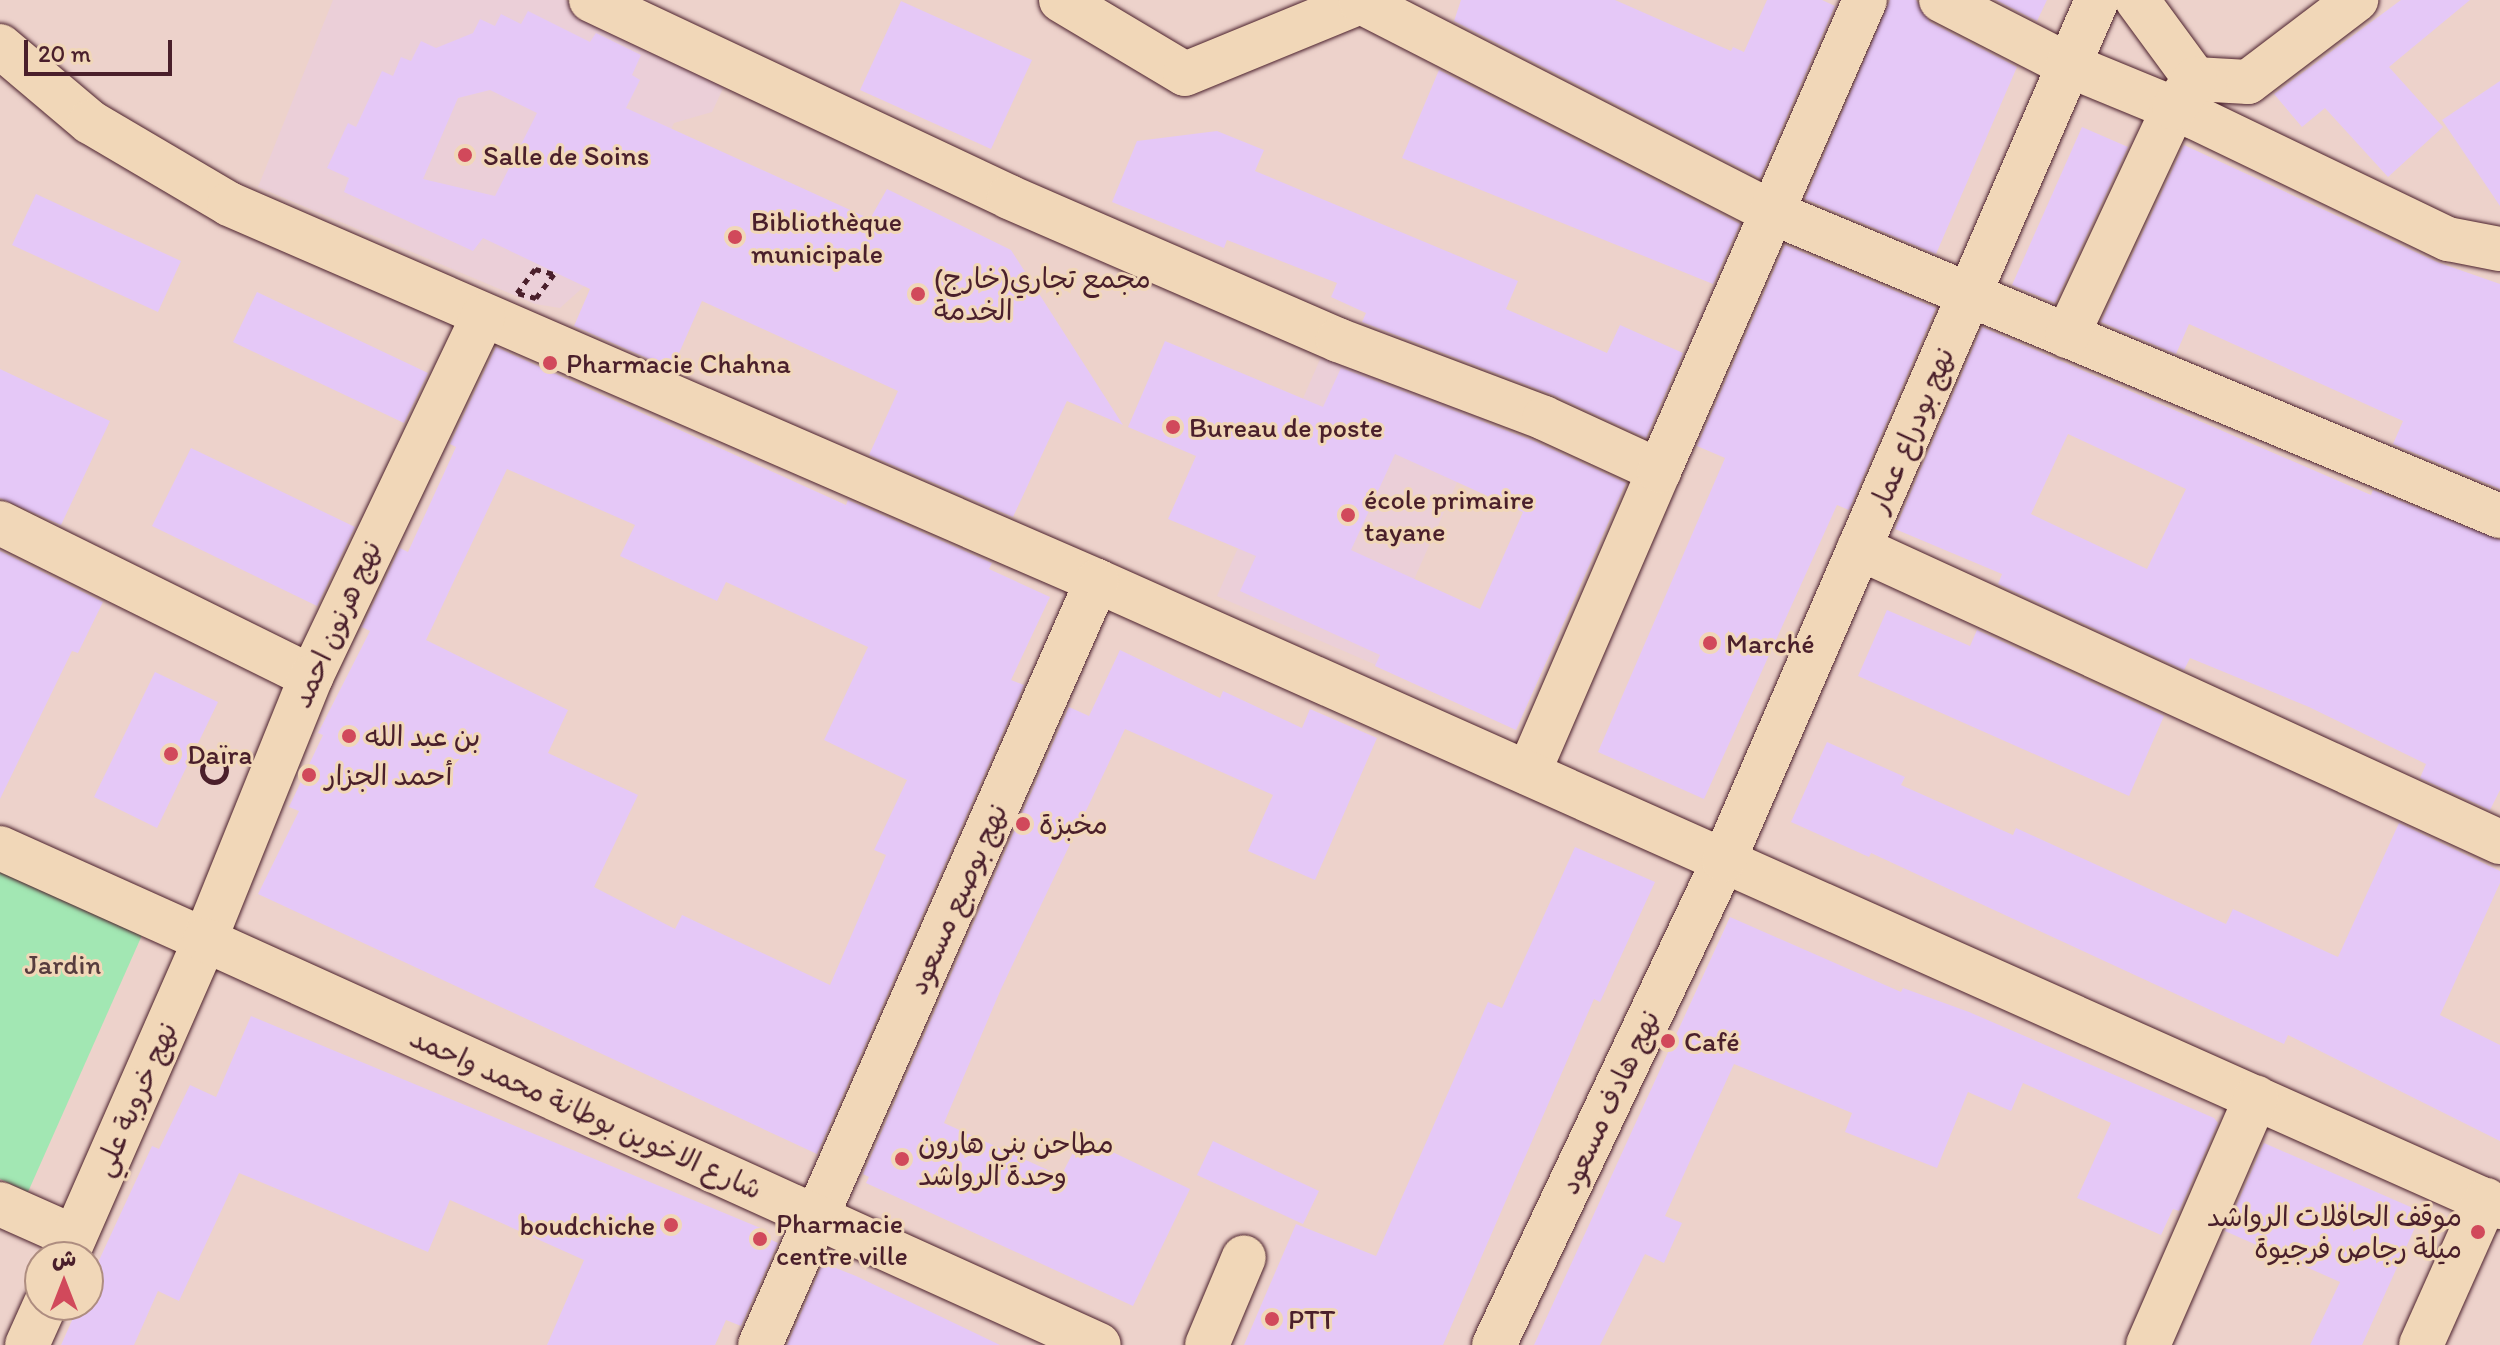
<!DOCTYPE html>
<html>
<head>
<meta charset="utf-8">
<style>
  body { margin:0 }
  #map { position:relative; width:2500px; height:1345px; overflow:hidden; background:#edd2cb; font-family:Itim,"Playpen Sans Arabic",sans-serif }
  div>[style] { position:absolute }
  .built>* { inset:0; background:#ebcfd8 }
  .green>* { inset:0; background:#a2e7b3 }
  .building>* { inset:0; background:#e5c8f7 }
  .path>* { height:5px; margin-top:-2.5px; transform-origin:0; background:repeating-linear-gradient(90deg,#4a1f2b 0 6px,transparent 0 12px) }
  .path>.ring { margin:-2.5px; padding:0; box-sizing:content-box; background:none; border:5px solid #4a1f2b; border-radius:50% }
  .roads { filter:drop-shadow(0 0 2px #4a1f2b) drop-shadow(0 0 2px #4a1f2b) }
  .minor>* { height:44px; margin:-22px; padding:0 22px; transform-origin:22px; border-radius:22px; background:#f1d7b8 }
  .secondary>* { height:44px; margin:-22px; padding:0 22px; transform-origin:22px; border-radius:22px; background:#f1d7b8 }
  .dots>* { width:22px; height:22px; translate:-50% -50%; box-sizing:border-box; border:4px solid #f1d7b8; border-radius:50% }
  span { translate:-50% -50%; white-space:nowrap; text-align:center; line-height:1.15; -webkit-text-stroke:6px #f1d7b8; paint-order:stroke }
  .poi-label { font-size:28px; color:#4a1f2b }
  .left { translate:0 -50%; text-align:left }
  .right { translate:-100% -50%; text-align:right }
  .street-label { font-size:28px; color:#4a1f2b }
  .park-label { font-size:28px; color:#573d3f }
  .north { position:absolute; left:24px; top:1241px; width:80px; height:80px; box-sizing:border-box; background:#f1d7b8; border:2px solid #ae8d80; border-radius:50%; rotate:0deg; font-size:22px; font-weight:700; line-height:32px; text-align:center; color:#4a1f2b }
  .north::after { content:''; display:block; margin:auto; width:28px; height:36px; background:#d1495b; clip-path:polygon(50% 0,100% 100%,50% 72%,0 100%) }
  .scale { position:absolute; left:24px; top:40px; width:148px; height:36px; box-sizing:border-box; border:4px solid #4a1f2b; border-top:0; padding-left:10px; font-size:24px; line-height:28px; white-space:nowrap; color:#4a1f2b; -webkit-text-stroke:6px #f1d7b8; paint-order:stroke }
</style>
</head>
<body>
<div id="map">
  <div class="built">
    <i style="clip-path:polygon(333px 0,565px 0,728px 78px,712px 112px,674px 123px,608px 265px,560px 308px,535px 304px,258px 187px)"></i>
    <i style="clip-path:polygon(1321px 357px,1470px 413px,1488px 413px,1376px 665px,1217px 596px)"></i>
  </div>
  <div class="green">
    <i style="clip-path:polygon(0 870px,143px 933px,28px 1192px,0 1179px)"></i>
  </div>
  <div class="building">
    <i style="clip-path:polygon(1461px 0,1615px 0,1731px 51px,1733px 47px,1744px 52px,1767px 0,1822px 0,1835px 6px,1760px 178px,1454px 21px)"></i>
    <i style="clip-path:polygon(1890px 0,1916px 0,1930px 22px,2017px 67px,1936px 254px,1805px 199px)"></i>
    <i style="clip-path:polygon(1996px 0,2047px 0,2037px 21px)"></i>
    <i style="clip-path:polygon(2401px 0,2470px 0,2389px 67px,2443px 127px,2388px 177px,2325px 108px,2302px 127px,2274px 94px)"></i>
    <i style="clip-path:polygon(901px 1px,1032px 60px,991px 149px,860px 90px)"></i>
    <i style="clip-path:polygon(evenodd,528px 11px,590px 42px,596px 33px,641px 55px,632px 75px,640px 80px,626px 108px,870px 219px,887px 189px,1011px 250px,1123px 425px,1067px 401px,1013px 517px,869px 455px,898px 391px,702px 301px,672px 369px,574px 326px,590px 289px,483px 238px,473px 251px,344px 192px,349px 178px,327px 168px,348px 123px,356px 127px,382px 71px,393px 76px,401px 57px,411px 61px,421px 41px,436px 48px,473px 33px,480px 19px,495px 26px,501px 14px,521px 24px,528px 11px,490px 90px,537px 113px,495px 196px,423px 179px,458px 98px,490px 90px)"></i>
    <i style="clip-path:polygon(1439px 70px,1740px 224px,1713px 284px,1402px 158px)"></i>
    <i style="clip-path:polygon(2500px 81px,2500px 206px,2442px 120px)"></i>
    <i style="clip-path:polygon(2082px 127px,2128px 147px,2055px 303px,2012px 285px)"></i>
    <i style="clip-path:polygon(1217px 131px,1264px 150px,1255px 171px,1518px 281px,1506px 309px,1607px 353px,1620px 325px,1683px 353px,1646px 438px,1553px 395px,1362px 322px,1366px 313px,1331px 297px,1337px 283px,1227px 240px,1224px 248px,1112px 202px,1137px 141px)"></i>
    <i style="clip-path:polygon(2184px 145px,2437px 262px,2500px 284px,2500px 489px,2393px 444px,2403px 421px,2189px 324px,2176px 354px,2101px 322px)"></i>
    <i style="clip-path:polygon(36px 194px,181px 261px,158px 312px,12px 245px)"></i>
    <i style="clip-path:polygon(1785px 245px,1936px 308px,1849px 510px,1837px 505px,1704px 799px,1598px 752px,1725px 458px,1697px 446px)"></i>
    <i style="clip-path:polygon(257px 292px,428px 373px,404px 423px,233px 342px)"></i>
    <i style="clip-path:polygon(evenodd,1982px 327px,2371px 495px,2373px 490px,2500px 540px,2500px 790px,2490px 810px,2420px 778px,2426px 764px,2309px 707px,2190px 658px,2184px 670px,1998px 584px,2002px 574px,1895px 529px,1982px 327px,2068px 434px,2186px 489px,2147px 569px,2031px 514px,2068px 434px)"></i>
    <i style="clip-path:polygon(evenodd,1165px 341px,1323px 407px,1341px 368px,1534px 441px,1626px 483px,1516px 730px,1375px 666px,1380px 655px,1240px 591px,1256px 556px,1168px 519px,1196px 456px,1128px 427px,1165px 341px,1395px 454px,1523px 512px,1480px 609px,1351px 550px,1395px 454px)"></i>
    <i style="clip-path:polygon(evenodd,496px 347px,846px 505px,848px 500px,992px 563px,989px 569px,1050px 597px,1011px 680px,1024px 685px,817px 1154px,258px 894px,299px 811px,289px 807px,323px 735px,318px 733px,370px 631px,362px 627px,400px 548px,408px 552px,456px 447px,450px 444px,496px 347px,507px 469px,635px 525px,620px 556px,717px 601px,726px 582px,868px 647px,824px 740px,907px 780px,874px 850px,886px 855px,830px 985px,682px 915px,675px 929px,594px 887px,638px 795px,548px 753px,568px 710px,426px 640px,507px 469px)"></i>
    <i style="clip-path:polygon(0 369px,110px 421px,61px 525px,0 498px)"></i>
    <i style="clip-path:polygon(191px 448px,355px 527px,317px 606px,152px 526px)"></i>
    <i style="clip-path:polygon(0 551px,103px 602px,78px 653px,72px 651px,0 799px)"></i>
    <i style="clip-path:polygon(1887px 610px,1970px 646px,1977px 630px,2164px 716px,2129px 796px,1858px 676px)"></i>
    <i style="clip-path:polygon(1120px 650px,1220px 698px,1223px 691px,1302px 728px,1310px 709px,1377px 738px,1315px 880px,1248px 851px,1273px 795px,1125px 729px,1001px 989px,944px 1123px,1061px 1176px,1081px 1137px,1190px 1189px,1133px 1306px,866px 1183px,869px 1177px,863px 1174px,1069px 707px,1089px 716px)"></i>
    <i style="clip-path:polygon(155px 672px,218px 702px,157px 828px,94px 797px)"></i>
    <i style="clip-path:polygon(1827px 742px,1905px 777px,1901px 785px,2013px 835px,2016px 828px,2226px 924px,2233px 909px,2338px 957px,2399px 823px,2500px 871px,2500px 883px,2440px 1015px,2500px 1045px,2500px 1141px,2288px 1035px,2284px 1044px,1871px 853px,1869px 857px,1791px 822px)"></i>
    <i style="clip-path:polygon(1575px 847px,1655px 882px,1600px 1002px,1594px 999px,1443px 1345px,1244px 1345px,1296px 1224px,1376px 1256px,1488px 1002px,1502px 1008px)"></i>
    <i style="clip-path:polygon(1730px 917px,1901px 992px,1903px 988px,1969px 1012px,2214px 1118px,2218px 1123px,2179px 1211px,2173px 1209px,2161px 1235px,2077px 1198px,2111px 1123px,2023px 1083px,2011px 1111px,1968px 1092px,1937px 1168px,1845px 1132px,1852px 1113px,1734px 1064px,1665px 1216px,1682px 1223px,1664px 1263px,1645px 1254px,1600px 1345px,1534px 1345px)"></i>
    <i style="clip-path:polygon(251px 1016px,770px 1232px,767px 1238px,778px 1243px,741px 1326px,726px 1320px,715px 1345px,547px 1345px,584px 1260px,450px 1200px,428px 1252px,239px 1173px,179px 1301px,158px 1291px,134px 1345px,61px 1345px,79px 1305px,88px 1305px,88px 1284px,152px 1146px,159px 1149px,190px 1085px,216px 1097px)"></i>
    <i style="clip-path:polygon(1213px 1141px,1319px 1191px,1303px 1224px,1197px 1175px)"></i>
    <i style="clip-path:polygon(2264px 1143px,2422px 1212px,2362px 1345px,2310px 1345px,2340px 1282px,2225px 1231px)"></i>
    <i style="clip-path:polygon(823px 1263px,856px 1276px,1000px 1345px,787px 1345px)"></i>
  </div>
  <div class="path">
    <i style="left:535px;top:269px;width:20px;rotate:15deg"></i>
    <i style="left:554px;top:274px;width:30px;rotate:127deg"></i>
    <i style="left:536px;top:298px;width:20px;rotate:-165deg"></i>
    <i style="left:517px;top:293px;width:30px;rotate:-53deg"></i>
    <i class="ring" style="left:202px;top:758px;width:19px;height:19px"></i>
  </div>
  <div class="roads">
    <div class="minor">
      <i style="left:591px;top:0;width:462px;rotate:25.2deg"></i>
      <i style="left:1009px;top:197px;width:359px;rotate:23.5deg"></i>
      <i style="left:1338px;top:340px;width:220px;rotate:20.7deg"></i>
      <i style="left:1544px;top:418px;width:127px;rotate:24.7deg"></i>
      <i style="left:1659px;top:471px;width:329px;rotate:113.4deg"></i>
      <i style="left:1061px;top:0;width:144px;rotate:30.8deg"></i>
      <i style="left:1185px;top:74px;width:195px;rotate:-22.3deg"></i>
      <i style="left:1941px;top:0;width:143px;rotate:27.1deg"></i>
      <i style="left:2068px;top:65px;width:136px;rotate:22.4deg"></i>
      <i style="left:2194px;top:117px;width:282px;rotate:25.7deg"></i>
      <i style="left:2448px;top:239px;width:53px;rotate:10.9deg"></i>
      <i style="left:2137px;top:0;width:98px;rotate:53.7deg"></i>
      <i style="left:1361px;top:2px;width:461px;rotate:27.1deg"></i>
      <i style="left:1771px;top:212px;width:790px;rotate:22.64deg"></i>
      <i style="left:0;top:46px;width:118px;rotate:40.2deg"></i>
      <i style="left:90px;top:122px;width:161px;rotate:30.5deg"></i>
      <i style="left:229px;top:204px;width:946px;rotate:23.48deg"></i>
      <i style="left:1097px;top:581px;width:1536px;rotate:24.05deg"></i>
      <i style="left:2195px;top:79px;width:53px;rotate:3.2deg"></i>
      <i style="left:2248px;top:82px;width:136px;rotate:-37.2deg"></i>
      <i style="left:2067px;top:336px;width:252px;rotate:-64.9deg"></i>
      <i style="left:2174px;top:108px;width:36px;rotate:-54deg"></i>
      <i style="left:1659px;top:471px;width:514px;rotate:-66.38deg"></i>
      <i style="left:1859px;top:548px;width:705px;rotate:24.64deg"></i>
      <i style="left:311px;top:677px;width:400px;rotate:-64.5deg"></i>
      <i style="left:0;top:848px;width:225px;rotate:24.2deg"></i>
      <i style="left:0;top:1204px;width:81px;rotate:24deg"></i>
      <i style="left:760px;top:1345px;width:835px;rotate:-66.2deg"></i>
      <i style="left:1207px;top:1345px;width:95px;rotate:-67.2deg"></i>
      <i style="left:1494px;top:1345px;width:537px;rotate:-64.63deg"></i>
      <i style="left:1724px;top:860px;width:937px;rotate:-66.55deg"></i>
      <i style="left:2148px;top:1345px;width:270px;rotate:-66.4deg"></i>
      <i style="left:2421px;top:1345px;width:159px;rotate:-65.9deg"></i>
    </div>
    <div class="secondary">
      <i style="left:0;top:523px;width:347px;rotate:26.3deg"></i>
      <i style="left:311px;top:677px;width:284px;rotate:112deg"></i>
      <i style="left:205px;top:940px;width:346px;rotate:113.7deg"></i>
      <i style="left:205px;top:940px;width:981px;rotate:24.37deg"></i>
      <i style="left:27px;top:1345px;width:44px;rotate:-65.8deg"></i>
    </div>
  </div>
  <div class="dots">
    <i style="left:465px;top:155px;background:#d1495b"></i>
    <i style="left:735px;top:237px;background:#d1495b"></i>
    <i style="left:918px;top:294px;background:#d1495b"></i>
    <i style="left:550px;top:363px;background:#d1495b"></i>
    <i style="left:1173px;top:427px;background:#d1495b"></i>
    <i style="left:1348px;top:515px;background:#d1495b"></i>
    <i style="left:1710px;top:643px;background:#d1495b"></i>
    <i style="left:349px;top:736px;background:#d1495b"></i>
    <i style="left:171px;top:754px;background:#d1495b"></i>
    <i style="left:309px;top:775px;background:#d1495b"></i>
    <i style="left:1023px;top:824px;background:#d1495b"></i>
    <i style="left:1668px;top:1041px;background:#d1495b"></i>
    <i style="left:902px;top:1159px;background:#d1495b"></i>
    <i style="left:671px;top:1225px;background:#d1495b"></i>
    <i style="left:2478px;top:1232px;background:#d1495b"></i>
    <i style="left:760px;top:1239px;background:#d1495b"></i>
    <i style="left:1272px;top:1319px;background:#d1495b"></i>
  </div>
  <div class="poi-label">
    <span class="left" style="left:483px;top:155px">Salle de Soins</span>
    <span class="left" style="left:751px;top:237px">Bibliothèque<br>municipale</span>
    <span class="left" style="left:934px;top:294px">(مجمع تجاري(خارج<br>الخدمة</span>
    <span class="left" style="left:566px;top:363px">Pharmacie Chahna</span>
    <span class="left" style="left:1189px;top:427px">Bureau de poste</span>
    <span class="left" style="left:1364px;top:515px">école primaire<br>tayane</span>
    <span class="left" style="left:1726px;top:643px">Marché</span>
    <span class="left" style="left:365px;top:736px">بن عبد الله</span>
    <span class="left" style="left:187px;top:754px">Daïra</span>
    <span class="left" style="left:325px;top:775px">أحمد الجزار</span>
    <span class="left" style="left:1039px;top:824px">مخبزة</span>
    <span class="left" style="left:1684px;top:1041px">Café</span>
    <span class="left" style="left:918px;top:1159px">مطاحن بني هارون<br>وحدة الرواشد</span>
    <span class="right" style="left:2462px;top:1232px">موقف الحافلات الرواشد<br>ميلة رجاص فرجيوة</span>
    <span class="left" style="left:776px;top:1239px">Pharmacie<br>centre ville</span>
    <span class="right" style="left:655px;top:1225px">boudchiche</span>
    <span class="left" style="left:1288px;top:1319px">PTT</span>
  </div>
  <div class="street-label">
    <span style="left:1911px;top:430px;rotate:-67deg">نهج بودراع عمار</span>
    <span style="left:336px;top:624px;rotate:-66deg">نهج هرنون احمد</span>
    <span style="left:957px;top:899px;rotate:-66deg">نهج بوصبع مسعود</span>
    <span style="left:135px;top:1099px;rotate:-66deg">نهج خروبة علي</span>
    <span style="left:1609px;top:1102px;rotate:-65deg">نهج هادف مسعود</span>
    <span style="left:586px;top:1113px;rotate:24deg">شارع الاخوين بوطانة محمد واحمد</span>
  </div>
  <div class="park-label">
    <span style="left:63px;top:964px">Jardin</span>
  </div>
  <div class="north">ش</div>
  <div class="scale">20 m</div>
</div>
</body>
</html>
